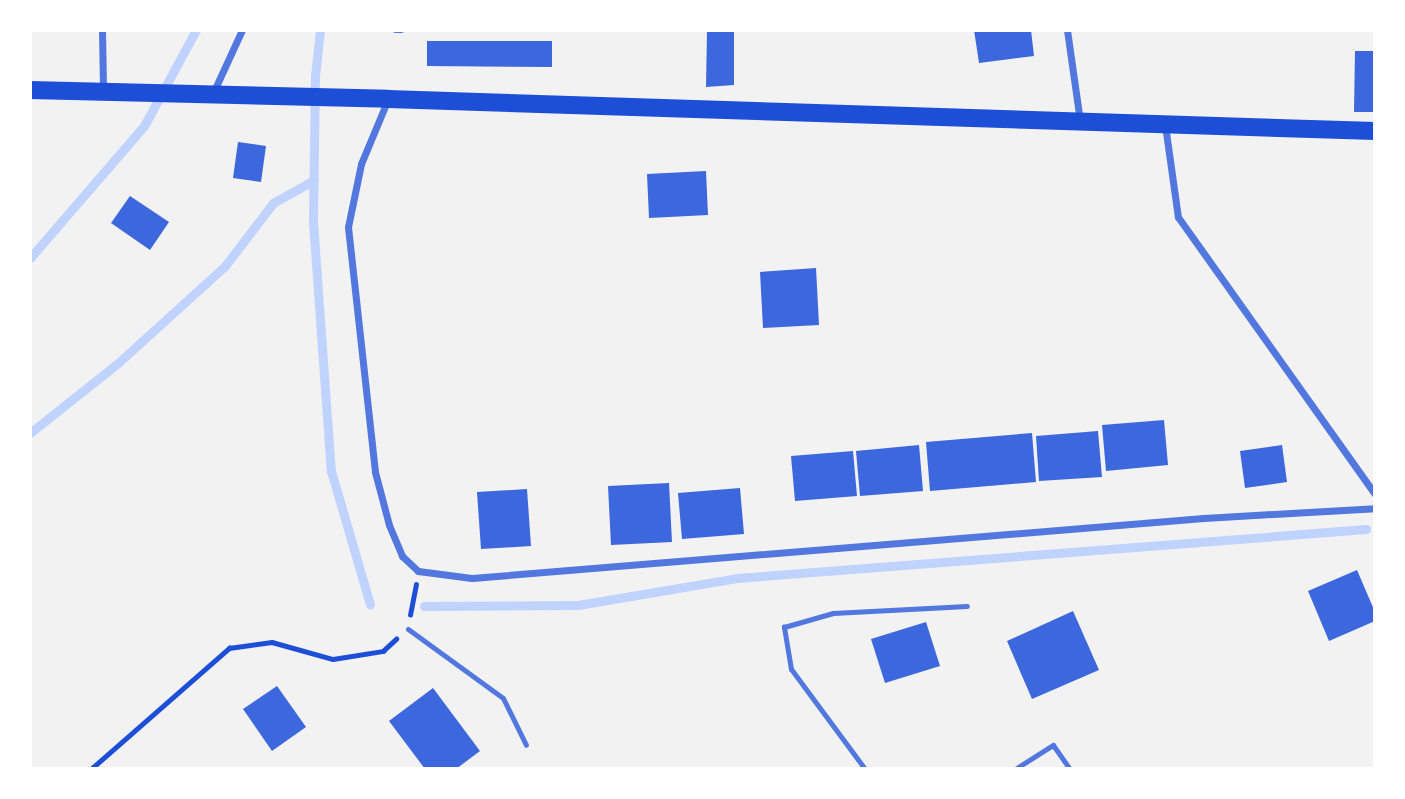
<!DOCTYPE html>
<html>
<head>
<meta charset="utf-8">
<style>
  body { margin:0 }
  #map { position:relative; width:1405px; height:799px; overflow:hidden; background:#f2f2f2; font-family:Montserrat,sans-serif }
  div>[style] { position:absolute }
  .stream>* { height:9px; margin:-4.5px; padding:0 4.5px; transform-origin:4.5px; border-radius:4.5px; background:#bfd3fe }
  .building>* { inset:0; background:#3d67dc }
  .path>* { height:4.5px; margin:-2.25px; padding:0 2.25px; transform-origin:2.25px; border-radius:2.25px; background:#1d4ed8 }
  .service>* { height:5px; margin:-2.5px; padding:0 2.5px; transform-origin:2.5px; border-radius:2.5px; background:#5277de }
  .minor>* { height:7px; margin:-3.5px; padding:0 3.5px; transform-origin:3.5px; border-radius:3.5px; background:#5277de }
  .primary>* { height:18px; margin:-9px; padding:0 9px; transform-origin:9px; border-radius:9px; background:#1d4ed8 }
  span { translate:-50% -50%; white-space:nowrap; text-align:center; line-height:1.15; -webkit-text-stroke:5px #fff; paint-order:stroke }
  .frame { position:absolute; inset:0; border:32px solid #fff; pointer-events:none }
</style>
</head>
<body>
<div id="map">
  <div class="stream">
    <i style="left:320px;top:30px;width:46px;rotate:96.2deg"></i>
    <i style="left:315px;top:76px;width:146px;rotate:90.8deg"></i>
    <i style="left:313px;top:222px;width:250px;rotate:85.9deg"></i>
    <i style="left:331px;top:471px;width:139px;rotate:73.7deg"></i>
    <i style="left:30px;top:258px;width:174px;rotate:-49.2deg"></i>
    <i style="left:144px;top:126px;width:109px;rotate:-61.6deg"></i>
    <i style="left:30px;top:433px;width:112px;rotate:-38.5deg"></i>
    <i style="left:118px;top:363px;width:144px;rotate:-42.2deg"></i>
    <i style="left:225px;top:266px;width:79px;rotate:-52.7deg"></i>
    <i style="left:273px;top:203px;width:47px;rotate:-29.3deg"></i>
    <i style="left:424px;top:606px;width:154px;rotate:-0.4deg"></i>
    <i style="left:578px;top:605px;width:161px;rotate:-9.6deg"></i>
    <i style="left:737px;top:578px;width:631px;rotate:-4.45deg"></i>
  </div>
  <div class="building">
    <i style="clip-path:polygon(707px 30px,734px 30px,734px 85px,706px 87px)"></i>
    <i style="clip-path:polygon(974px 30px,1031px 30px,1034px 56px,979px 63px)"></i>
    <i style="clip-path:polygon(427px 41px,552px 41px,552px 67px,427px 66px)"></i>
    <i style="clip-path:polygon(1355px 51px,1375px 51px,1375px 112px,1354px 112px)"></i>
    <i style="clip-path:polygon(238px 142px,266px 146px,261px 182px,233px 178px)"></i>
    <i style="clip-path:polygon(706px 171px,708px 215px,649px 218px,647px 174px)"></i>
    <i style="clip-path:polygon(130px 196px,169px 222px,150px 250px,111px 223px)"></i>
    <i style="clip-path:polygon(816px 268px,819px 325px,763px 328px,760px 272px)"></i>
    <i style="clip-path:polygon(1164px 420px,1168px 465px,1106px 471px,1102px 425px)"></i>
    <i style="clip-path:polygon(1098px 431px,1102px 477px,1039px 481px,1036px 436px)"></i>
    <i style="clip-path:polygon(1032px 433px,1036px 482px,930px 491px,926px 442px)"></i>
    <i style="clip-path:polygon(919px 445px,923px 491px,860px 496px,856px 451px)"></i>
    <i style="clip-path:polygon(1282px 445px,1287px 482px,1245px 488px,1240px 451px)"></i>
    <i style="clip-path:polygon(853px 451px,857px 496px,795px 501px,791px 456px)"></i>
    <i style="clip-path:polygon(669px 483px,672px 542px,611px 545px,608px 486px)"></i>
    <i style="clip-path:polygon(740px 488px,744px 534px,682px 539px,678px 493px)"></i>
    <i style="clip-path:polygon(527px 489px,531px 546px,481px 549px,477px 492px)"></i>
    <i style="clip-path:polygon(1357px 570px,1375px 612px,1375px 621px,1329px 641px,1308px 591px)"></i>
    <i style="clip-path:polygon(1073px 611px,1099px 670px,1032px 699px,1007px 641px)"></i>
    <i style="clip-path:polygon(926px 622px,940px 666px,885px 683px,871px 639px)"></i>
    <i style="clip-path:polygon(277px 686px,306px 727px,272px 751px,243px 709px)"></i>
    <i style="clip-path:polygon(433px 688px,480px 751px,456px 769px,425px 769px,389px 721px)"></i>
  </div>
  <div class="path">
    <i style="left:410px;top:615px;width:31px;rotate:-79deg"></i>
    <i style="left:91px;top:769px;width:184px;rotate:-41.2deg"></i>
    <i style="left:229px;top:648px;width:43px;rotate:-7.9deg"></i>
    <i style="left:272px;top:642px;width:63px;rotate:15.6deg"></i>
    <i style="left:333px;top:659px;width:51px;rotate:-9.1deg"></i>
    <i style="left:383px;top:651px;width:18px;rotate:-43deg"></i>
  </div>
  <div class="service">
    <i style="left:395px;top:30px;width:6px"></i>
    <i style="left:408px;top:629px;width:117px;rotate:36deg"></i>
    <i style="left:503px;top:698px;width:52px;rotate:63.9deg"></i>
    <i style="left:865px;top:769px;width:124px;rotate:-126.5deg"></i>
    <i style="left:791px;top:669px;width:43px;rotate:-99.5deg"></i>
    <i style="left:784px;top:627px;width:51px;rotate:-15.9deg"></i>
    <i style="left:833px;top:613px;width:134px;rotate:-3deg"></i>
    <i style="left:1015px;top:769px;width:45px;rotate:-32.3deg"></i>
    <i style="left:1053px;top:745px;width:29px;rotate:55deg"></i>
  </div>
  <div class="minor">
    <i style="left:102px;top:30px;width:60px;rotate:89deg"></i>
    <i style="left:1067px;top:30px;width:92px;rotate:81.9deg"></i>
    <i style="left:213px;top:93px;width:69px;rotate:-65.3deg"></i>
    <i style="left:388px;top:99px;width:70px;rotate:112.6deg"></i>
    <i style="left:361px;top:164px;width:64px;rotate:101.7deg"></i>
    <i style="left:348px;top:227px;width:246px;rotate:83.7deg"></i>
    <i style="left:375px;top:472px;width:55px;rotate:75.2deg"></i>
    <i style="left:389px;top:525px;width:34px;rotate:67deg"></i>
    <i style="left:402px;top:556px;width:22px;rotate:43deg"></i>
    <i style="left:418px;top:571px;width:54px;rotate:7.4deg"></i>
    <i style="left:472px;top:578px;width:734px;rotate:-4.69deg"></i>
    <i style="left:1204px;top:518px;width:171px;rotate:-3.3deg"></i>
    <i style="left:1165px;top:125px;width:93px;rotate:82deg"></i>
    <i style="left:1178px;top:217px;width:340px;rotate:54.6deg"></i>
  </div>
  <div class="primary">
    <i style="left:30px;top:90px;width:358px;rotate:1.4deg"></i>
    <i style="left:388px;top:99px;width:988px;rotate:1.86deg"></i>
  </div>
  <div class="frame"></div>
</div>
</body>
</html>
